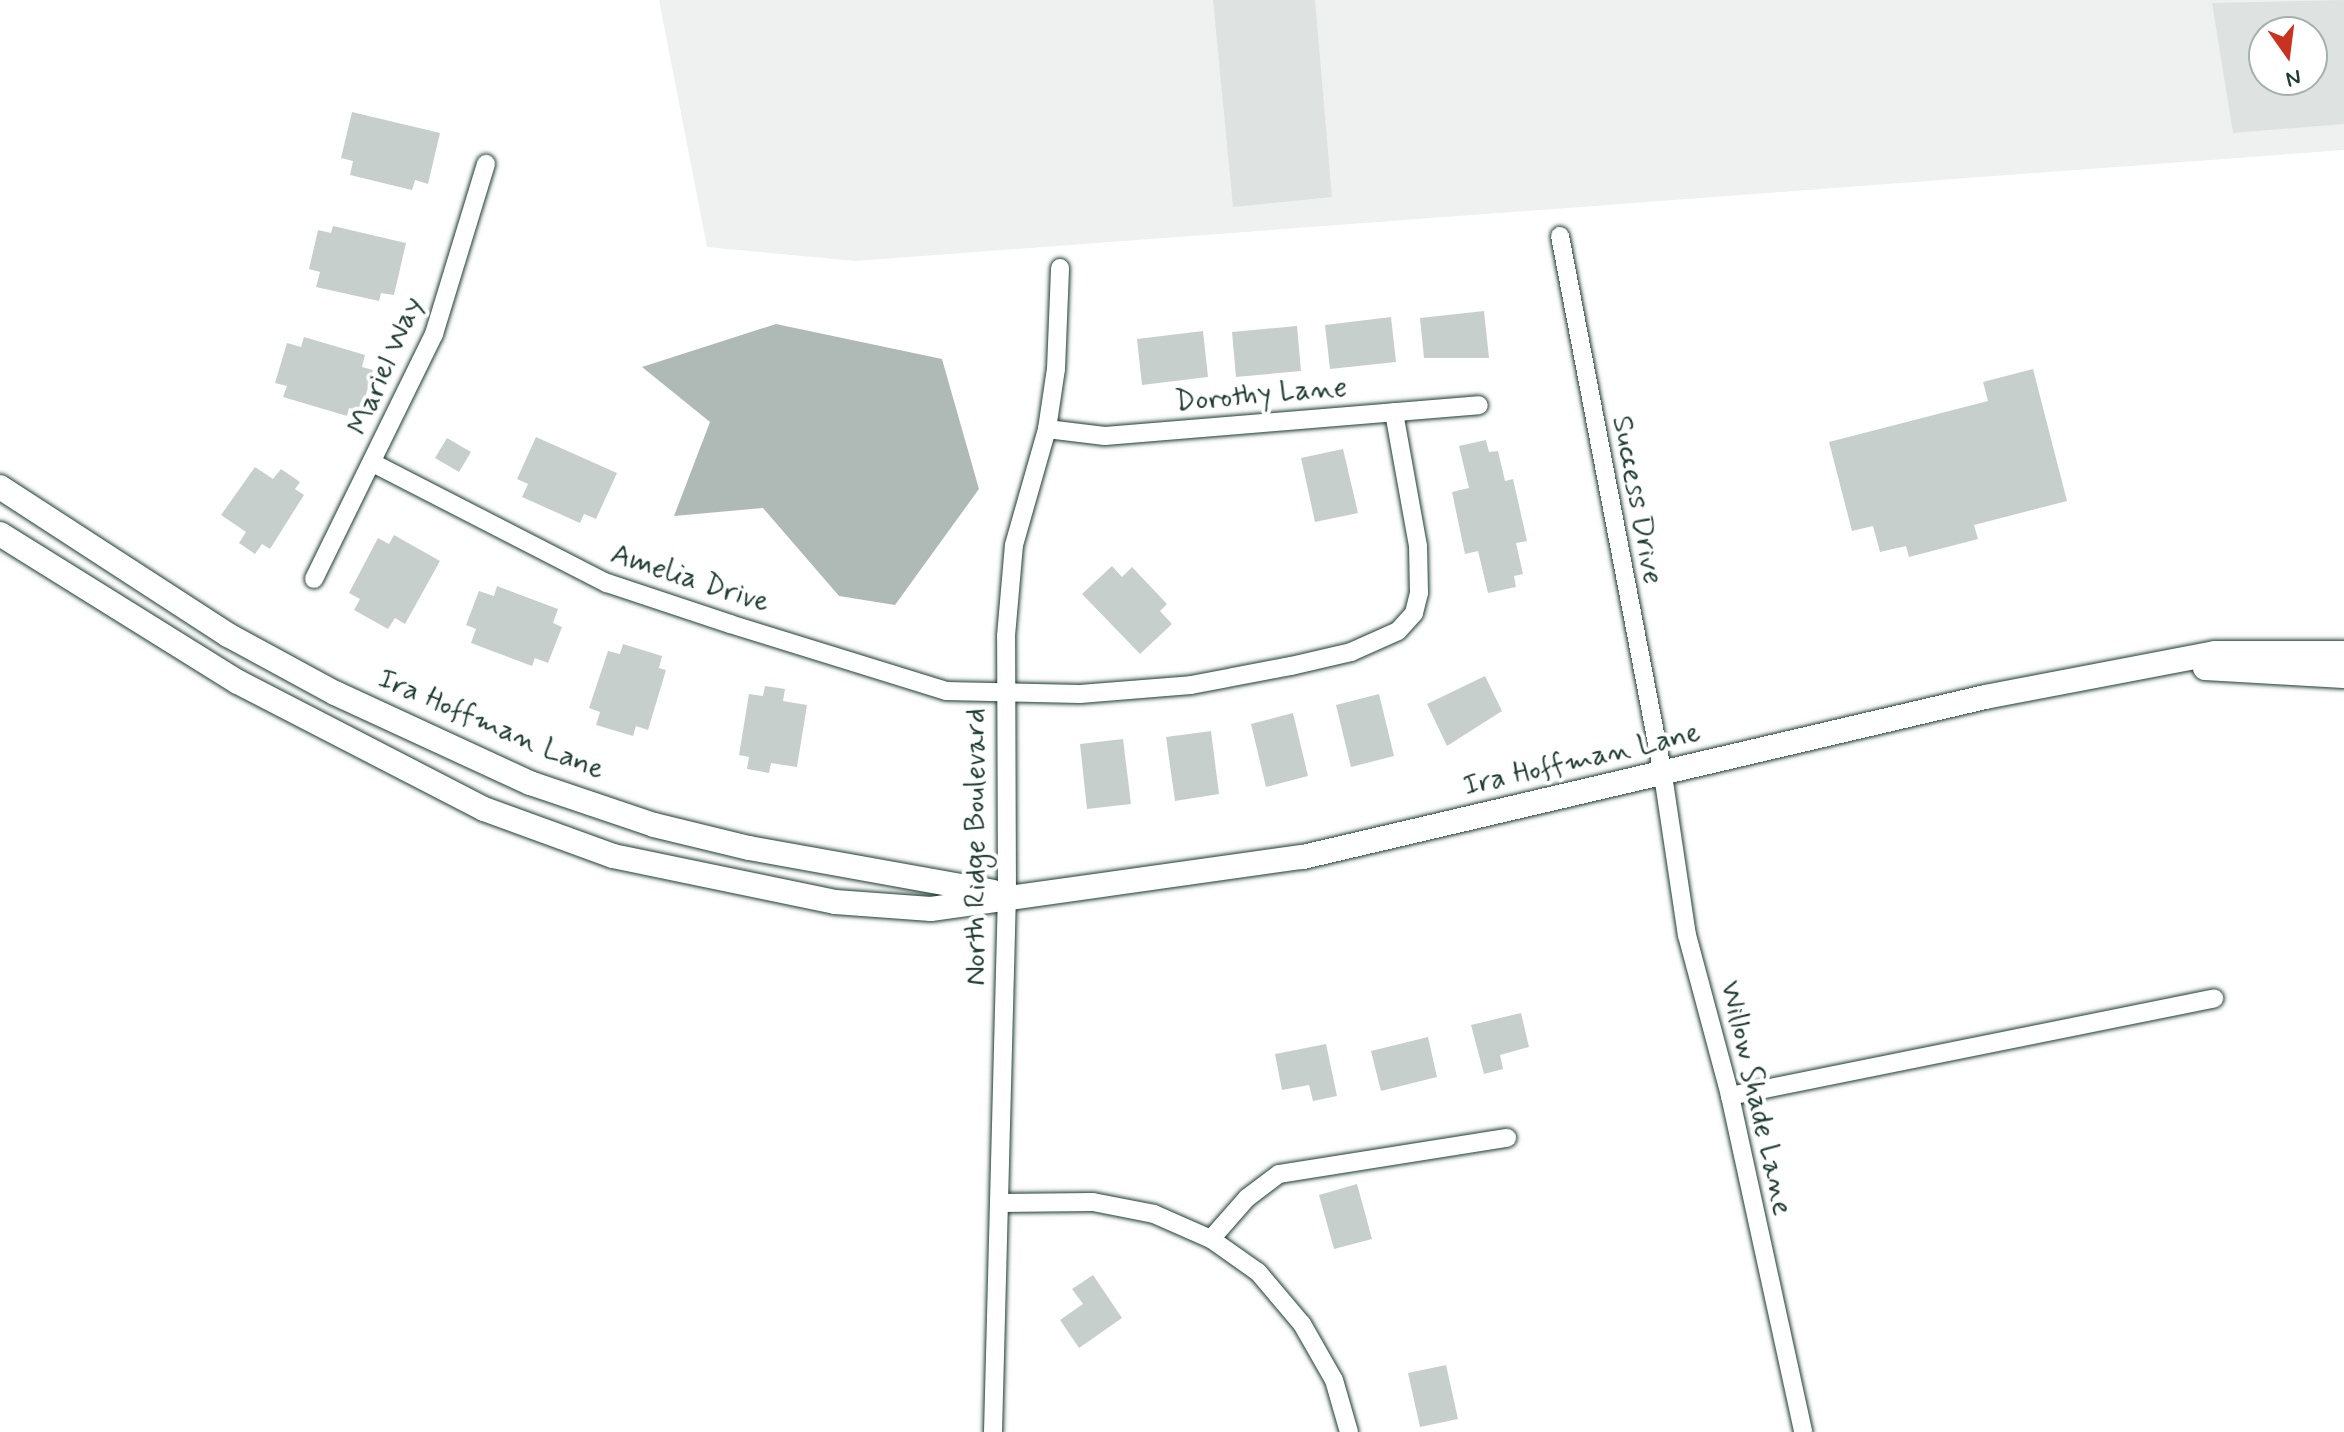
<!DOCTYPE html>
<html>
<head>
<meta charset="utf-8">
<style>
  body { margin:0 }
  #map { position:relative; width:2344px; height:1432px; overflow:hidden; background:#fff; font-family:Mynerve,sans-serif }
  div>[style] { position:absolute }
  .built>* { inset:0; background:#eef1f0 }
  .green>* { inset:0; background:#dee3e2 }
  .water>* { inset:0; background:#afbab7 }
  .building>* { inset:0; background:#c7cfcc }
  .roads { filter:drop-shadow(0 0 2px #1f3d34) drop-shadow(0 0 2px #1f3d34) }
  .minor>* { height:18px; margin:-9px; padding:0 9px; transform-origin:9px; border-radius:9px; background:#fff }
  .secondary>* { height:24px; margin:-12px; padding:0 12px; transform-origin:12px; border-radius:12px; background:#fff }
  span { translate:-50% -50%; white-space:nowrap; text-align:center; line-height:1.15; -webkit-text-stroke:8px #fff; paint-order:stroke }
  .street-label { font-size:30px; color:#1f3d34 }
  .north { position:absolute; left:2248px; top:16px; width:80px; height:80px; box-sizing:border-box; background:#fff; border:2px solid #a5b1ae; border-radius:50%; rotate:166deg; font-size:22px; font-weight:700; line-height:32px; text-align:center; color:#1f3d34 }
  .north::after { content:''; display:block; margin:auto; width:28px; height:36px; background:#c8321e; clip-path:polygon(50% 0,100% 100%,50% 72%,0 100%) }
</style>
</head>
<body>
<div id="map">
  <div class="built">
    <i style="clip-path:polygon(evenodd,659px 0,2344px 0,2344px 150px,855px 261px,707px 247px,659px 0,2264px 32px,2312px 32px,2312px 80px,2264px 80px,2264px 32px)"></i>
  </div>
  <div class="green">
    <i style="clip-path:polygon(1213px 0,1315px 0,1332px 197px,1233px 207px)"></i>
    <i style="clip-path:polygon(evenodd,2344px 0,2344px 124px,2233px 133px,2212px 3px,2344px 0,2312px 32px,2312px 80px,2264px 80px,2264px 32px,2312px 32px)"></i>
  </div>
  <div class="water">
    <i style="clip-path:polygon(776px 324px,942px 359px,979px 489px,895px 605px,839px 596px,763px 508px,674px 516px,710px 422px,642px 367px)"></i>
  </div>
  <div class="building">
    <i style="clip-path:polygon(352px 112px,440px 133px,428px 184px,415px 180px,412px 190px,350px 175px,353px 161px,341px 158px)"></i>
    <i style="clip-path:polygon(333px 226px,406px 243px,394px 295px,381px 293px,379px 301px,316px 287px,320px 272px,309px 269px,318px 230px,331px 233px)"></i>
    <i style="clip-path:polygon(1484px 311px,1489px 358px,1424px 358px,1420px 318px)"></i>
    <i style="clip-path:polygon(1391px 317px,1396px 362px,1330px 369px,1325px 325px)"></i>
    <i style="clip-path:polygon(1297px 326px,1301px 371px,1236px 377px,1232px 332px)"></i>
    <i style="clip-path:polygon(1203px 331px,1208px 377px,1142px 385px,1137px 339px)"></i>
    <i style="clip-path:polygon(304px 337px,365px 355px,362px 367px,373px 370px,361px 412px,349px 408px,347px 416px,283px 397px,287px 386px,275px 383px,287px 343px,301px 347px)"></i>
    <i style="clip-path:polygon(2033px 369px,2067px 501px,1974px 525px,1978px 539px,1909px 557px,1906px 546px,1880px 552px,1873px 526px,1852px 531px,1829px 442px,1988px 401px,1983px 382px)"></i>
    <i style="clip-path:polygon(536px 437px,617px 473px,596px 519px,584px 514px,580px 523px,522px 497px,528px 484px,517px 479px)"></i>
    <i style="clip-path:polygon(447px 438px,471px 452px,459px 472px,435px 458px)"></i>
    <i style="clip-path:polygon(1486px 440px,1489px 452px,1498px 451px,1505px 481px,1513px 479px,1527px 541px,1516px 543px,1523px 574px,1514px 576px,1516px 587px,1488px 593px,1478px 551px,1465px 554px,1452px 492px,1469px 488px,1459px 446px)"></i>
    <i style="clip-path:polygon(1343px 449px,1358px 513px,1315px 522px,1301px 458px)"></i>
    <i style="clip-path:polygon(255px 467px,273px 479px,281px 469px,300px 482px,295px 489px,304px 495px,270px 549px,262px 544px,255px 554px,239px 543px,246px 532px,221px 515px)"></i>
    <i style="clip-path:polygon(394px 535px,440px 561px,405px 624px,395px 618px,388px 629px,354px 610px,360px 599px,349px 593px,378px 538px,389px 544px)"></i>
    <i style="clip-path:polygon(1112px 566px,1122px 577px,1132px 567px,1167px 604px,1160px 611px,1172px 624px,1140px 654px,1082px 594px)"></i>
    <i style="clip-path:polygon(497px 586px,558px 609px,553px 623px,562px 627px,548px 663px,535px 658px,532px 666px,471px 643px,476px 629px,466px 625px,479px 591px,494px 596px)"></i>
    <i style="clip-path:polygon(623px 644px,662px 656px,659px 668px,666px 670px,648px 730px,636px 726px,633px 736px,596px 725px,600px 712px,589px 708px,608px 651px,620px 654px)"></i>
    <i style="clip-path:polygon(1485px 676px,1502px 711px,1447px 746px,1427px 704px)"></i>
    <i style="clip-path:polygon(765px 686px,785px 689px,783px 701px,807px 705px,797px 767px,771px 763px,769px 773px,747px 769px,749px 757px,739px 755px,749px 694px,763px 696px)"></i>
    <i style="clip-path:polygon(1379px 694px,1394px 756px,1351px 767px,1336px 705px)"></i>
    <i style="clip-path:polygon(1293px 713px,1308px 776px,1266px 787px,1251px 724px)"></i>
    <i style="clip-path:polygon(1211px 731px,1219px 794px,1175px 801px,1166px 737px)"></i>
    <i style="clip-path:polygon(1123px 739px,1131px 804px,1087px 809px,1080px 744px)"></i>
    <i style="clip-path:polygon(1521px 1013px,1529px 1047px,1500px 1055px,1503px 1069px,1484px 1074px,1471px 1025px)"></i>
    <i style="clip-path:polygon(1428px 1037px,1437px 1077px,1381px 1091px,1371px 1051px)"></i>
    <i style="clip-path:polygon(1326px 1044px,1337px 1096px,1313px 1101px,1309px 1085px,1282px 1090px,1275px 1054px)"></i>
    <i style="clip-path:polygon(1357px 1184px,1372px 1239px,1334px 1249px,1319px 1195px)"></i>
    <i style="clip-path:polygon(1093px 1275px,1122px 1318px,1079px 1348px,1060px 1320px,1083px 1304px,1072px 1289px)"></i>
    <i style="clip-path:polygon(1446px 1365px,1458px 1419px,1420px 1427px,1408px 1373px)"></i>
  </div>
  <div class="roads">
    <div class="minor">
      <i style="left:1560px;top:236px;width:549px;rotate:79.18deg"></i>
      <i style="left:1663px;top:775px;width:162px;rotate:81.5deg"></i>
      <i style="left:1687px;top:935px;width:167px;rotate:75deg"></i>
      <i style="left:1730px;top:1096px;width:344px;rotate:77.7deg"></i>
      <i style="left:1047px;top:429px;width:58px;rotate:6.9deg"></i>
      <i style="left:1105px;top:436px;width:375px;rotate:-4.7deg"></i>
      <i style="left:375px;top:464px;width:261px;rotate:27.2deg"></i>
      <i style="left:607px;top:583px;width:130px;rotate:18.4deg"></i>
      <i style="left:730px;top:624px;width:226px;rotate:17.2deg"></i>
      <i style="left:946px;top:691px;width:134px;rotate:1.3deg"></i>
      <i style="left:1080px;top:694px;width:111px;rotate:-4.6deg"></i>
      <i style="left:1191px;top:685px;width:102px;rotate:-10.8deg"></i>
      <i style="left:1291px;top:666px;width:62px;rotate:-13.1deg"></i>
      <i style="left:1351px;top:652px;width:51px;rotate:-24.1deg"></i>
      <i style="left:1398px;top:631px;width:24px;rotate:-48deg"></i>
      <i style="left:1414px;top:613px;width:21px;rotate:-76deg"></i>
      <i style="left:1419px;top:593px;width:47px;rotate:-91.2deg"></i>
      <i style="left:1418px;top:546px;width:136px;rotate:-100.2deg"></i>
      <i style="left:314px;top:579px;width:273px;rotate:-63.9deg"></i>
      <i style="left:434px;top:334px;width:178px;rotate:-73deg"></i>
      <i style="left:1730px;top:1096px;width:494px;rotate:-11.4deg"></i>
      <i style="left:1001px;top:1203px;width:92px;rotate:-0.6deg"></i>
      <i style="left:1093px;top:1202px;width:62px;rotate:11.1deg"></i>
      <i style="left:1154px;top:1214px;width:62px;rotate:23.7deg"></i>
      <i style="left:1211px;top:1239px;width:57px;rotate:35.1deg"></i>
      <i style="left:1258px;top:1272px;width:68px;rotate:49.8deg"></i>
      <i style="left:1302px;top:1324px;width:64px;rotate:60.3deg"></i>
      <i style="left:1334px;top:1380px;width:54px;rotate:73.9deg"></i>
      <i style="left:1211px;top:1239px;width:55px;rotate:-48.7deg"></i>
      <i style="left:1247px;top:1198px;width:40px;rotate:-37deg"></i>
      <i style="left:1279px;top:1174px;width:231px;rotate:-9deg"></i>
      <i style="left:993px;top:1432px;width:537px;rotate:-88.51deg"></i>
      <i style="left:1007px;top:895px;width:259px;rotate:-90.2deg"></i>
      <i style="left:1006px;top:636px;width:91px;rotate:-85deg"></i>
      <i style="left:1014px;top:545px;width:121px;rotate:-74.1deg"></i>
      <i style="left:1047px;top:429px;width:61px;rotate:-81.5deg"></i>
      <i style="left:1056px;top:369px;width:101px;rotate:-87.7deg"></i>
    </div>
    <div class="secondary">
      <i style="left:0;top:487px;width:272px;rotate:33deg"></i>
      <i style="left:228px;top:635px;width:122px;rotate:28.5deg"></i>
      <i style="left:335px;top:693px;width:215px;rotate:24.8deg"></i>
      <i style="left:530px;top:783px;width:131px;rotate:18.7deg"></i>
      <i style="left:654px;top:825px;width:98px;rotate:13.6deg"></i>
      <i style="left:749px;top:848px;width:248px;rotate:10.2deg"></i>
      <i style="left:0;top:534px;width:280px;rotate:31.9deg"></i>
      <i style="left:238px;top:682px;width:277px;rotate:27.3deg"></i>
      <i style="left:484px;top:809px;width:137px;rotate:20deg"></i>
      <i style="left:613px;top:856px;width:227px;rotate:11.7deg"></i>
      <i style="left:835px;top:902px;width:96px;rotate:4.2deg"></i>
      <i style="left:931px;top:909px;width:376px;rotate:-8deg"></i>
      <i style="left:1303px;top:857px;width:701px;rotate:-13.2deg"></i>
      <i style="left:1985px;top:697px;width:234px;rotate:-10.8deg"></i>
      <i style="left:2215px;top:653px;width:129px"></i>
      <i style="left:2205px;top:668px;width:139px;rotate:3.3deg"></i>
    </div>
  </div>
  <div class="street-label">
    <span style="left:386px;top:366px;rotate:-67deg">Mariel Way</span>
    <span style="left:1261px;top:395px;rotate:-5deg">Dorothy Lane</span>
    <span style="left:1637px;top:500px;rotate:79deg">Success Drive</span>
    <span style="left:690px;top:579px;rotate:18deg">Amelia Drive</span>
    <span style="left:491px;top:725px;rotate:23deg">Ira Hoffman Lane</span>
    <span style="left:1582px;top:760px;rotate:-13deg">Ira Hoffman Lane</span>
    <span style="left:976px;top:847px;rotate:-90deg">North Ridge Boulevard</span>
    <span style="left:1756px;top:1098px;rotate:77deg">Willow Shade Lane</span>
  </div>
  <div class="north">N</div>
</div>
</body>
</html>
